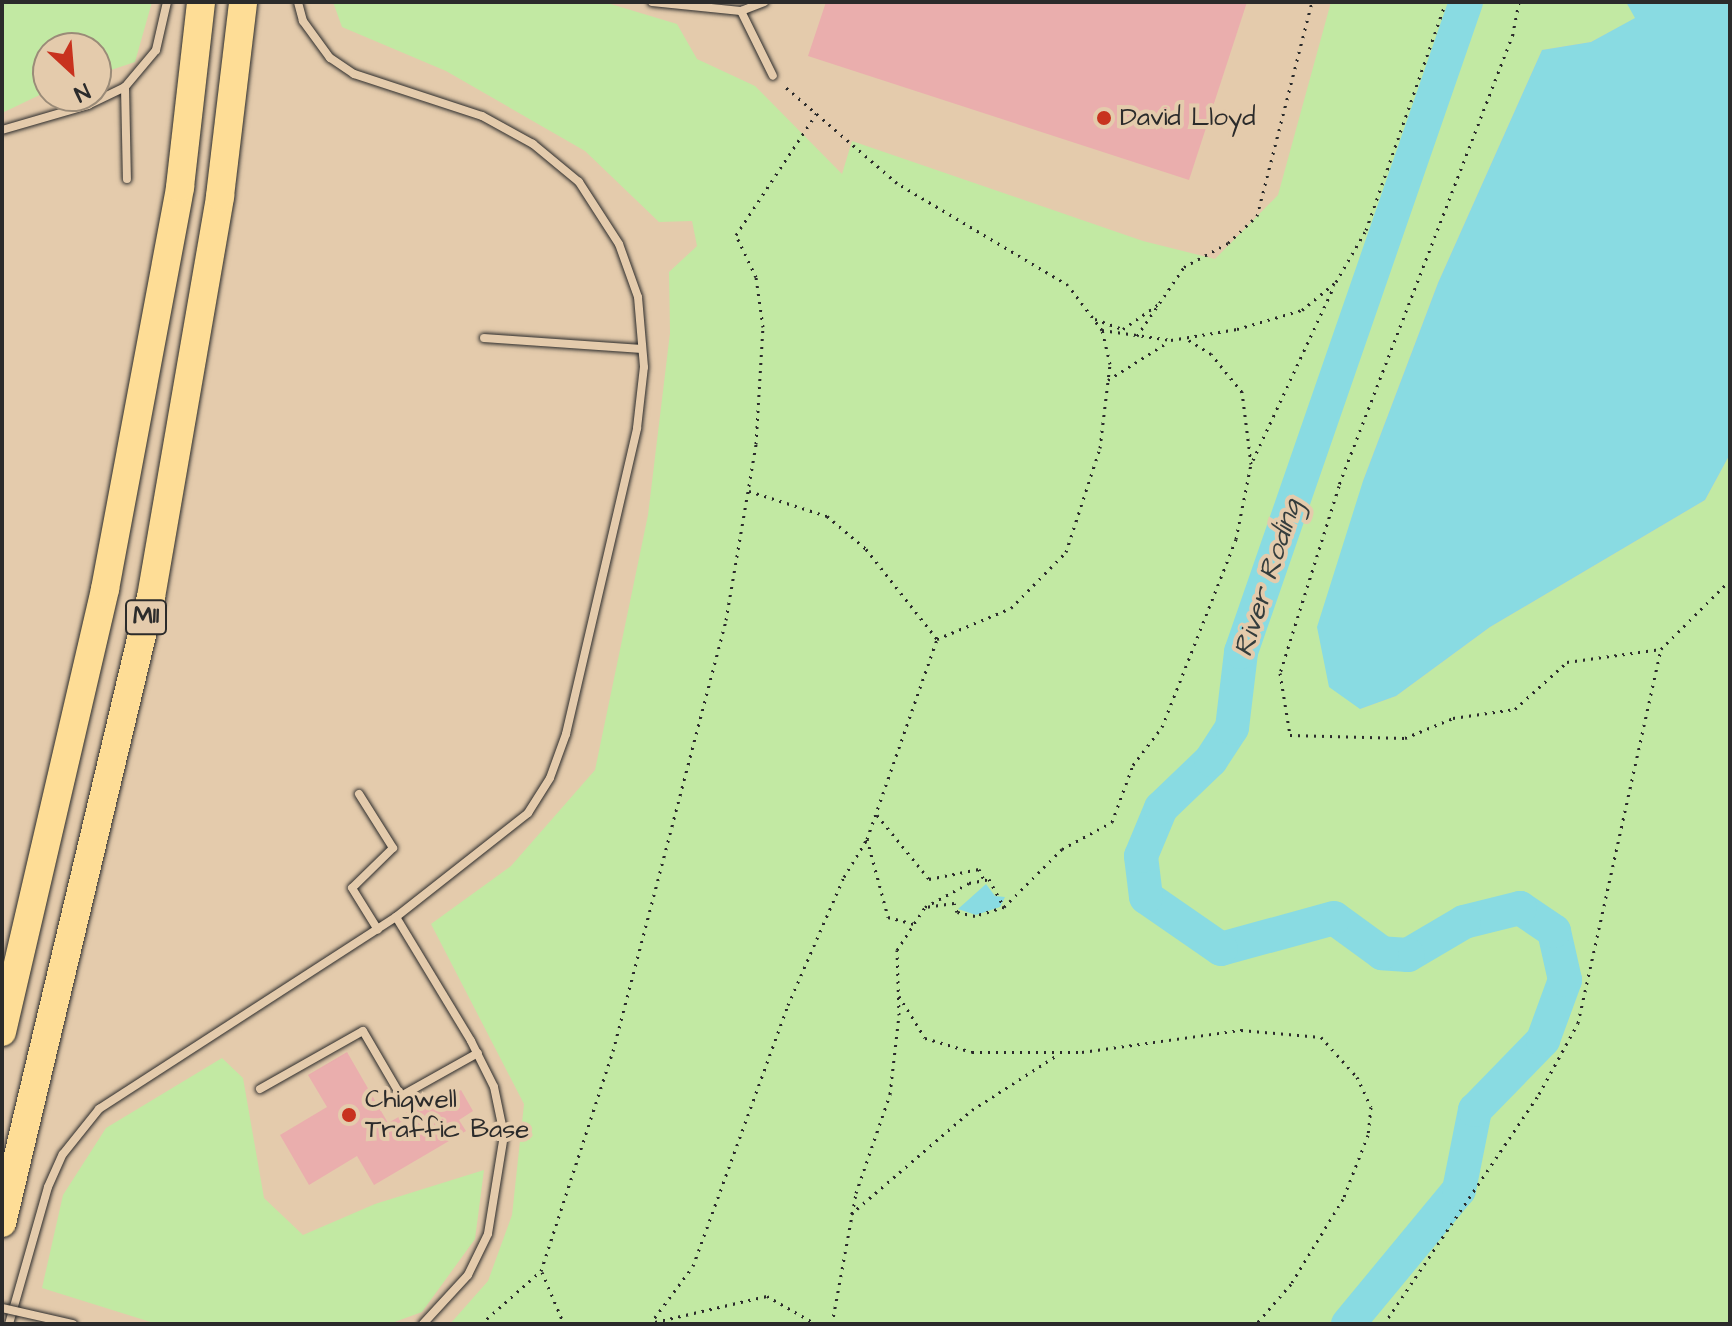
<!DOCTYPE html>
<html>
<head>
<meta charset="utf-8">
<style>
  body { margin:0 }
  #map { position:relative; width:1732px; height:1326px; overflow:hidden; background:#e4cbac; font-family:"Architects Daughter",sans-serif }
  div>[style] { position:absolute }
  .green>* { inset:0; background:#c2e9a3 }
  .water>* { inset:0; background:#89dbe2 }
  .river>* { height:34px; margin:-17px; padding:0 17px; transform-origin:17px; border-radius:17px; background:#89dbe2 }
  .building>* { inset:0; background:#eaaead }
  .path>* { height:3px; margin-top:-1.5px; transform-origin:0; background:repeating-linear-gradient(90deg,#2b2b2b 0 2px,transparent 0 8px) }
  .roads { filter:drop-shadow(0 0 2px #2b2b2b) drop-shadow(0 0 2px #2b2b2b) }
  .service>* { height:8px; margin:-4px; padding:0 4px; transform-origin:4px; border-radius:4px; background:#e4cbac }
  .motorway>* { height:28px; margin:-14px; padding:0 14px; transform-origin:14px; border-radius:14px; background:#fedd96 }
  .bridges { filter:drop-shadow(0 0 2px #2b2b2b) drop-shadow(0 0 2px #2b2b2b) }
  .service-bridge>* { height:8px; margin:-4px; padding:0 4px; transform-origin:4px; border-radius:4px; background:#e4cbac }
  .dots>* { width:22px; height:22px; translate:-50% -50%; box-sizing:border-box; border:4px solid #e4cbac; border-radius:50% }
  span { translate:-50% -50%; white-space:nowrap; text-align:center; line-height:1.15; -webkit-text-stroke:8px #e4cbac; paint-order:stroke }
  .shield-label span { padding:2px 6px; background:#e4cbac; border:2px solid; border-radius:6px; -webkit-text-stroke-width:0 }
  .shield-label { font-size:24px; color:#2b2b2b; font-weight:700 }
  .poi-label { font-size:26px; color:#2b2b2b }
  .left { translate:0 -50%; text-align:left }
  .water-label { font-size:28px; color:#343d3d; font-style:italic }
  .frame { position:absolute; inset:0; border:4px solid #2b2b2b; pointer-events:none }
  .north { position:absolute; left:32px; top:32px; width:80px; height:80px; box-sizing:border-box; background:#e4cbac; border:2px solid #9a8b78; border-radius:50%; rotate:154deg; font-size:22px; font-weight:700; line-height:32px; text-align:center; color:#2b2b2b }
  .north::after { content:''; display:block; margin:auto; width:28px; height:36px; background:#c8321e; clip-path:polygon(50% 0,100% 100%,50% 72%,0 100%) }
</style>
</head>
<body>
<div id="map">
  <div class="green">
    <i style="clip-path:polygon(2px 2px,152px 2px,135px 62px,96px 75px,96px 48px,48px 48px,48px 91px,2px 113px)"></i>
    <i style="clip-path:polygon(333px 2px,604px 2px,677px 24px,697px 59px,755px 86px,842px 174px,852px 141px,1143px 241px,1215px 259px,1278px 195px,1331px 2px,1626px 2px,1636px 18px,1591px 42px,1542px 50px,1438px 283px,1363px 481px,1360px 709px,1396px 696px,1490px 627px,1705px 500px,1730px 454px,1730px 1324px,450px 1324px,488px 1281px,512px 1215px,524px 1104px,431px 924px,511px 866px,595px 770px,648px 515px,670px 333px,669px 272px,697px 246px,692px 221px,659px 222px,585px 151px,446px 71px,342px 27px)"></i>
    <i style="clip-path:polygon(222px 1058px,243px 1078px,264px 1198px,303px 1235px,375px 1204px,484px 1170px,475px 1239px,422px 1312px,389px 1324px,157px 1324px,42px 1288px,63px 1195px,106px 1128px)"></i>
  </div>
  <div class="water">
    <i style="clip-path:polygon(1626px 2px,1730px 2px,1730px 454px,1705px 500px,1490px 627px,1396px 696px,1360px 709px,1329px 687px,1317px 627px,1363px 481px,1438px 283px,1542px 50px,1591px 42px,1635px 18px)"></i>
    <i style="clip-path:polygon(986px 884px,995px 896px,1005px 897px,1000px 907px,976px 915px,958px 909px)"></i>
  </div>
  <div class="river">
    <i style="left:1348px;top:1324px;width:174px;rotate:-50.4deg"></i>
    <i style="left:1459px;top:1190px;width:82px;rotate:-78.7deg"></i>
    <i style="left:1475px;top:1110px;width:98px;rotate:-45.8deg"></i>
    <i style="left:1543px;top:1040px;width:64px;rotate:-69.9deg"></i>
    <i style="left:1565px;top:980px;width:50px;rotate:-102.7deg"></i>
    <i style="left:1554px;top:931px;width:41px;rotate:-145.9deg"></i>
    <i style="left:1520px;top:908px;width:58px;rotate:166deg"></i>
    <i style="left:1464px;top:922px;width:65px;rotate:149.5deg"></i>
    <i style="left:1408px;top:955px;width:26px;rotate:-176deg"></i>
    <i style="left:1382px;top:953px;width:59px;rotate:-143.9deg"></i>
    <i style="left:1334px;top:918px;width:117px;rotate:164.7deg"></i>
    <i style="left:1221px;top:949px;width:91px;rotate:-145.3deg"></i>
    <i style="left:1146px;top:897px;width:41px;rotate:-97deg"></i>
    <i style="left:1141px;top:856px;width:52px;rotate:-67.4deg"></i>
    <i style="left:1161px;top:808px;width:69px;rotate:-43.8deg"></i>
    <i style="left:1211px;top:760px;width:38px;rotate:-57deg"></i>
    <i style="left:1232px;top:728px;width:77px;rotate:-83.2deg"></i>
    <i style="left:1241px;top:652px;width:688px;rotate:-70.91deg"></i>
  </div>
  <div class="building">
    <i style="clip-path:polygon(826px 2px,1247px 2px,1189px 180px,808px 56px)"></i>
    <i style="clip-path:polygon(347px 1052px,388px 1123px,432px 1098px,436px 1105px,461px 1090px,473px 1111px,459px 1120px,466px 1131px,374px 1185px,357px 1156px,309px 1185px,280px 1135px,327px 1107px,308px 1075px)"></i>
  </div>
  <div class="path">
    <i style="left:1519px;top:2px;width:33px;rotate:101deg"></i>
    <i style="left:1513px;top:34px;width:484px;rotate:111.1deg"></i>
    <i style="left:1339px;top:486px;width:196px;rotate:107.5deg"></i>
    <i style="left:1280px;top:673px;width:63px;rotate:80.8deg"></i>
    <i style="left:1290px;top:735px;width:115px;rotate:1.5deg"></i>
    <i style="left:1405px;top:738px;width:52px;rotate:-22.6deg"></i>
    <i style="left:1453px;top:718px;width:63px;rotate:-8.3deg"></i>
    <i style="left:1515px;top:709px;width:70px;rotate:-42.1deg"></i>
    <i style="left:1567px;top:662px;width:95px;rotate:-7.9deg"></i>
    <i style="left:1661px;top:649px;width:98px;rotate:-45deg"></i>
    <i style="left:1095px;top:319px;width:30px;rotate:20deg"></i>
    <i style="left:1123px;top:329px;width:45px;rotate:-35.1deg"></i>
    <i style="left:1102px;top:330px;width:70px;rotate:8.2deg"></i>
    <i style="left:1171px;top:340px;width:67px;rotate:-9.5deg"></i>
    <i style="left:1237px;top:329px;width:68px;rotate:-16.3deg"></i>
    <i style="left:1302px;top:310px;width:44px;rotate:-39.5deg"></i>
    <i style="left:1336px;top:282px;width:60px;rotate:-60deg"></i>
    <i style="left:1366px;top:230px;width:242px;rotate:-70.7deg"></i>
    <i style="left:1137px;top:336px;width:83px;rotate:-55.7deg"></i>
    <i style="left:1184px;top:267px;width:50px;rotate:-28.6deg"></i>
    <i style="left:1228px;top:243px;width:40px;rotate:-43deg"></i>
    <i style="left:1257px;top:216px;width:221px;rotate:-75.6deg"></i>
    <i style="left:1108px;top:380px;width:71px;rotate:-32.3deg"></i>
    <i style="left:1253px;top:460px;width:192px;rotate:-65deg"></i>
    <i style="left:749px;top:491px;width:82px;rotate:17.8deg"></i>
    <i style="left:827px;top:516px;width:51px;rotate:40.2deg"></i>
    <i style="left:866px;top:549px;width:115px;rotate:51.7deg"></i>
    <i style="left:877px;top:815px;width:82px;rotate:50.9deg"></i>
    <i style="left:929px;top:879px;width:51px;rotate:-11.3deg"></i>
    <i style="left:979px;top:869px;width:12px;rotate:66deg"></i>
    <i style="left:867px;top:839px;width:81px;rotate:74.9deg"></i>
    <i style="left:888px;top:917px;width:30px;rotate:15deg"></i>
    <i style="left:1004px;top:907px;width:82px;rotate:-45deg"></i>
    <i style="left:1062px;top:849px;width:57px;rotate:-28.4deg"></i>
    <i style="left:1112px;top:822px;width:61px;rotate:-69.8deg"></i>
    <i style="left:1133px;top:765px;width:48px;rotate:-52.7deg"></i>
    <i style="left:1162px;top:727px;width:202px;rotate:-68.5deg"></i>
    <i style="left:1236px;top:539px;width:76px;rotate:-78.7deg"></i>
    <i style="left:1251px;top:464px;width:73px;rotate:-97.1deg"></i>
    <i style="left:1242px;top:392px;width:49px;rotate:-129.2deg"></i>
    <i style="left:1211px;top:354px;width:31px;rotate:-148deg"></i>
    <i style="left:899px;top:996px;width:49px;rotate:58.2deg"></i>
    <i style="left:925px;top:1038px;width:49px;rotate:16.6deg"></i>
    <i style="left:972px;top:1052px;width:110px"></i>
    <i style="left:1082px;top:1052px;width:161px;rotate:-7.9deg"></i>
    <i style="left:1241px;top:1030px;width:80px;rotate:5deg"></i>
    <i style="left:1321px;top:1037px;width:54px;rotate:48deg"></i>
    <i style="left:1357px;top:1077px;width:33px;rotate:65deg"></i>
    <i style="left:1371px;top:1107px;width:28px;rotate:96deg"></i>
    <i style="left:1368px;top:1135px;width:69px;rotate:111.3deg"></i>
    <i style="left:1343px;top:1199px;width:100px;rotate:121.5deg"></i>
    <i style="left:1291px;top:1284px;width:53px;rotate:131.2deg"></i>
    <i style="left:851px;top:1214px;width:160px;rotate:-40.7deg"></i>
    <i style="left:972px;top:1110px;width:101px;rotate:-32.9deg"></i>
    <i style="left:542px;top:1272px;width:56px;rotate:67.1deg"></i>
    <i style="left:655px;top:1322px;width:115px;rotate:-13.1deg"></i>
    <i style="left:767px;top:1296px;width:56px;rotate:29.7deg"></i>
    <i style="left:481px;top:1324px;width:80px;rotate:-41.5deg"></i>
    <i style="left:541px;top:1271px;width:231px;rotate:-71.9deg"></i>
    <i style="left:613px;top:1051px;width:446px;rotate:-75.3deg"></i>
    <i style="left:726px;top:620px;width:179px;rotate:-80.3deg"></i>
    <i style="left:756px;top:444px;width:117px;rotate:-86.6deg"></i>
    <i style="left:763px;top:327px;width:50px;rotate:-98deg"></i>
    <i style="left:756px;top:277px;width:47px;rotate:-115.5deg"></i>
    <i style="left:736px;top:235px;width:149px;rotate:-56.5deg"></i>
    <i style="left:650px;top:1324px;width:72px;rotate:-53.4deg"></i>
    <i style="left:693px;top:1266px;width:278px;rotate:-70deg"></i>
    <i style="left:788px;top:1005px;width:140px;rotate:-66.4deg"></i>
    <i style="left:844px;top:877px;width:44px;rotate:-58.8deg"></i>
    <i style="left:867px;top:839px;width:212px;rotate:-70.7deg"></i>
    <i style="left:937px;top:639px;width:80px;rotate:-22.7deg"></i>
    <i style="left:1011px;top:608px;width:78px;rotate:-45.5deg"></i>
    <i style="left:1066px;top:552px;width:109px;rotate:-71.9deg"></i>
    <i style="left:1100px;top:448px;width:85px;rotate:-83.2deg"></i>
    <i style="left:1110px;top:364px;width:35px;rotate:-103deg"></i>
    <i style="left:1102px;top:330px;width:56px;rotate:-127.1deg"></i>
    <i style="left:1068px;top:285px;width:199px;rotate:-149.2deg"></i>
    <i style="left:897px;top:183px;width:150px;rotate:-139.3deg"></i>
    <i style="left:832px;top:1324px;width:133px;rotate:-79.6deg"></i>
    <i style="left:856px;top:1193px;width:105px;rotate:-71deg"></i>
    <i style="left:890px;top:1094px;width:80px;rotate:-83.5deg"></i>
    <i style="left:899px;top:1015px;width:65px;rotate:-91.8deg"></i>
    <i style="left:897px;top:950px;width:51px;rotate:-56.9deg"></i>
    <i style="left:925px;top:907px;width:50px;rotate:-28.6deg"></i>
    <i style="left:969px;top:883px;width:20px;rotate:-11deg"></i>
    <i style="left:989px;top:879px;width:32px;rotate:62deg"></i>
    <i style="left:1004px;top:907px;width:30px;rotate:163deg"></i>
    <i style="left:975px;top:916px;width:18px;rotate:-167deg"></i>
    <i style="left:957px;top:912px;width:9px;rotate:-108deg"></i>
    <i style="left:954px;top:903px;width:29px;rotate:172deg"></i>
    <i style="left:1384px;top:1324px;width:277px;rotate:-56deg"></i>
    <i style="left:1539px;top:1094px;width:81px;rotate:-61.2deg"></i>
    <i style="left:1578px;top:1023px;width:383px;rotate:-77.5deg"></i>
  </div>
  <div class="roads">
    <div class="service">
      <i style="left:652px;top:2px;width:89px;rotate:5.8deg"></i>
      <i style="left:741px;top:11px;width:25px;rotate:-21deg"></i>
      <i style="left:741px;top:11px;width:72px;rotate:63.8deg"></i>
      <i style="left:125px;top:87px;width:92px;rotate:88.8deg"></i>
      <i style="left:2px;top:130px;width:90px;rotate:-16.2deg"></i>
      <i style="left:88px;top:105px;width:41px;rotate:-25.9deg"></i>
      <i style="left:125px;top:87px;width:48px;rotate:-50deg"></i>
      <i style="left:156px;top:50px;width:49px;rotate:-77.1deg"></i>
      <i style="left:484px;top:338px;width:158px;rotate:4deg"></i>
      <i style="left:359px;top:794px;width:64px;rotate:57.8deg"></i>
      <i style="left:393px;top:848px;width:57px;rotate:135.7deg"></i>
      <i style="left:352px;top:888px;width:49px;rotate:58.2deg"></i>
      <i style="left:396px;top:917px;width:145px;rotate:58.8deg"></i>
      <i style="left:471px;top:1041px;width:51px;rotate:63.4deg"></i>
      <i style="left:494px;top:1087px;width:49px;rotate:78.2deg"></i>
      <i style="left:504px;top:1135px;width:100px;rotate:99.2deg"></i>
      <i style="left:488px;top:1234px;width:46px;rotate:116deg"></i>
      <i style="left:468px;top:1275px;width:67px;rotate:132.6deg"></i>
      <i style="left:260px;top:1089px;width:118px;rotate:-29.4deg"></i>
      <i style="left:363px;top:1031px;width:75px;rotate:59.7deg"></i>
      <i style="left:401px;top:1096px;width:88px;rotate:-29.2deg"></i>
      <i style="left:9px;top:1324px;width:142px;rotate:-74.1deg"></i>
      <i style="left:48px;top:1187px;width:36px;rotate:-66deg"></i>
      <i style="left:63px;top:1154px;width:58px;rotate:-51.3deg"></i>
      <i style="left:99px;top:1109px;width:354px;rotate:-32.9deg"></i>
      <i style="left:396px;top:917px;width:168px;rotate:-38.2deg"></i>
      <i style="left:528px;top:813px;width:41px;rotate:-57.8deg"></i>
      <i style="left:550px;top:778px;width:47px;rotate:-70deg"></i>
      <i style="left:566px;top:734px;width:314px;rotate:-76.9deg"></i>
      <i style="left:637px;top:428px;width:61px;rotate:-83.5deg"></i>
      <i style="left:644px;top:367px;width:70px;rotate:-94.9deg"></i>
      <i style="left:638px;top:297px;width:56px;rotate:-109.7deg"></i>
      <i style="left:619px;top:244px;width:74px;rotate:-122.8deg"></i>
      <i style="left:579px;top:182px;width:60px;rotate:-140.4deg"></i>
      <i style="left:533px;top:144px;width:58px;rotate:-151.2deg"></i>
      <i style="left:482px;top:116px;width:135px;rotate:-161.8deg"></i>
      <i style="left:354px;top:74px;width:29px;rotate:-146deg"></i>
      <i style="left:330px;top:58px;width:46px;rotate:-126.1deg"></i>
      <i style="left:303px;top:21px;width:20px;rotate:-105deg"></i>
    </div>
    <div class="motorway">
      <i style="left:2px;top:1032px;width:455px;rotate:-76.9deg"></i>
      <i style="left:105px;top:589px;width:409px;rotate:-79.4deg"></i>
      <i style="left:180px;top:187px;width:186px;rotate:-83.5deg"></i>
      <i style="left:2px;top:1223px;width:643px;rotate:-76.61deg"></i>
      <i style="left:151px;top:597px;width:407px;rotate:-80.2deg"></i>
      <i style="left:220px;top:196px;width:195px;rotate:-83.2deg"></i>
    </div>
  </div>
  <div class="bridges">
    <div class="service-bridge">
      <i style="left:2px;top:1308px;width:73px;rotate:12.7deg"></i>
    </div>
  </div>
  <div class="dots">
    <i style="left:1104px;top:118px;background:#c8321e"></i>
    <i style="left:349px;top:1115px;background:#c8321e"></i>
  </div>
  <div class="shield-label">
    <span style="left:146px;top:617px">M11</span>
  </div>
  <div class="poi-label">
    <span class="left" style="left:1120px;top:118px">David Lloyd</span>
    <span class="left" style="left:365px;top:1115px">Chigwell<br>Traffic Base</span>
  </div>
  <div class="water-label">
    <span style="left:1268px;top:578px;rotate:-72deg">River Roding</span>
  </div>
  <div class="frame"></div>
  <div class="north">N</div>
</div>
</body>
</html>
